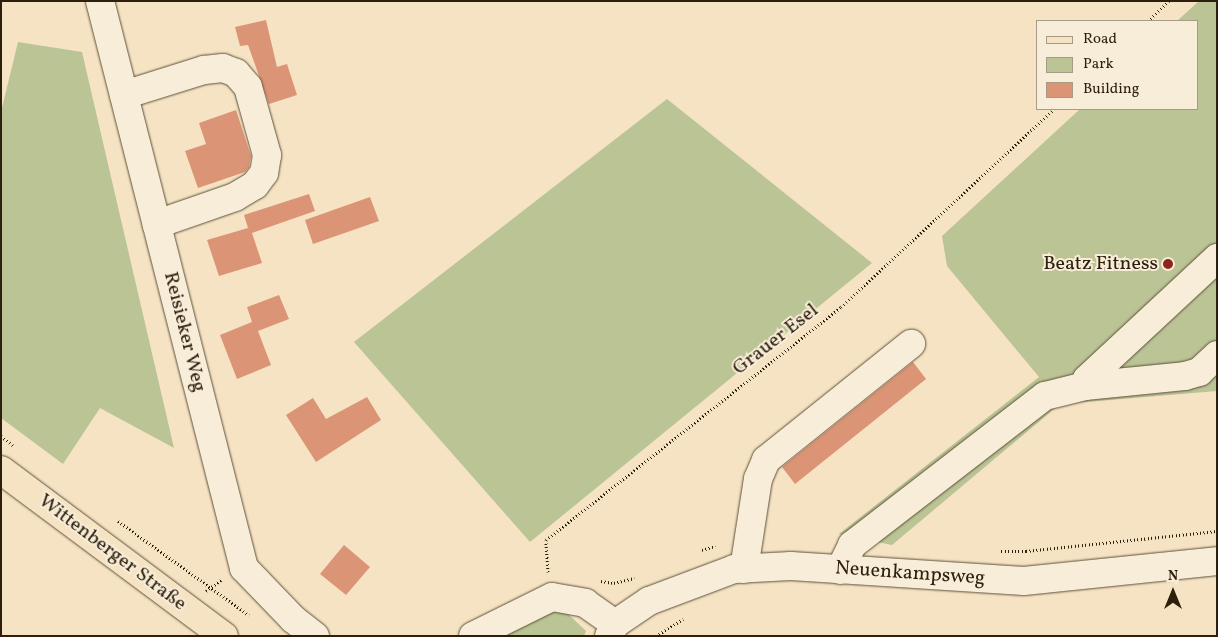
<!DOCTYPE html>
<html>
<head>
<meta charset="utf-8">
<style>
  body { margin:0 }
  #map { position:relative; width:1218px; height:637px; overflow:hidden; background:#f5e3c3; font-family:Vollkorn,serif }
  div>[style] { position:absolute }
  .green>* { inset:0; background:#bac495 }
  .building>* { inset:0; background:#dc9476 }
  .path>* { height:3px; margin-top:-1.5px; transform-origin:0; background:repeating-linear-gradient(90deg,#2c1f0d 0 1px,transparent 0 3.5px) }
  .roads { filter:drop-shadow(0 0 1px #5e503a) drop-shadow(0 0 1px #5e503a) }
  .minor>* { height:28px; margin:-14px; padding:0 14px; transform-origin:14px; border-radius:14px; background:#f8edd8 }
  .major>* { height:28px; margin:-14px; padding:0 14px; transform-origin:14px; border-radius:14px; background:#f5e3c3 }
  .dots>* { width:14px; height:14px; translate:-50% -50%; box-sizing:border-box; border:2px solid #f8edd8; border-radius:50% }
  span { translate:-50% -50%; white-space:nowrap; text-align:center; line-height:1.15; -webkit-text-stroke:4px #f8edd8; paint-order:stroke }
  .poi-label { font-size:20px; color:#2c1f0d }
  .right { translate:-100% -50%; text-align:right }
  .street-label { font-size:20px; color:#2c1f0d }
  .frame { position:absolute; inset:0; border:2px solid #2c1f0d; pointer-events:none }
  .legend { position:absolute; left:1036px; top:20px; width:162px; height:90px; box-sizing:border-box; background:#f8edd8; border:1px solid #a69b87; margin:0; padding:6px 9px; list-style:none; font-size:15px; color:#2c1f0d }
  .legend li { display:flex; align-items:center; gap:10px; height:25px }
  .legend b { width:25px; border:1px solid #a69b87 }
  .north { position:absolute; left:1148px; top:567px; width:50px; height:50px; -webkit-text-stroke:4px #f8edd8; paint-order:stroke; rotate:0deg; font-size:14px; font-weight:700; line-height:20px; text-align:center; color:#2c1f0d }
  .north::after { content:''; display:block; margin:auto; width:18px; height:22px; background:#2c1f0d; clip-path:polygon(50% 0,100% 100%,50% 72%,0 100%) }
</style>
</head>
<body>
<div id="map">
  <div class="green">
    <i style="clip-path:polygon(1199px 1px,1217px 1px,1217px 391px,1060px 404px,892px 545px,839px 534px,1039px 377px,947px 266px,942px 236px,1080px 109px,1197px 109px,1197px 21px,1177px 21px)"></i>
    <i style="clip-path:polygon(18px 42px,82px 52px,174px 448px,100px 408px,63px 464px,1px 418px,1px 112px)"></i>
    <i style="clip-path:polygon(667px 99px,872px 263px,530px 542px,354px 342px)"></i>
    <i style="clip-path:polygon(540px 611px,565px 611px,586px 631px,584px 636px,494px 636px)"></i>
  </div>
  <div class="building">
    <i style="clip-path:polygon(266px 20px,277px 67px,287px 64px,297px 95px,269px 104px,248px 45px,240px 46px,235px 27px)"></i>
    <i style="clip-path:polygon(236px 110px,251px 156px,249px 167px,245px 172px,198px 188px,185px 151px,206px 144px,199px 123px)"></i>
    <i style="clip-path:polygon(309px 194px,315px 211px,252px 233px,262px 263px,219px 276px,207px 240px,248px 228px,244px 215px)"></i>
    <i style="clip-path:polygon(370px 197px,379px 221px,313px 244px,305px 220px)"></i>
    <i style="clip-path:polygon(279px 295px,289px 319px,258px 331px,271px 365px,237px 379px,220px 335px,252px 322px,247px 307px)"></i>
    <i style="clip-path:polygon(913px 362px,926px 379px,795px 484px,782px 467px)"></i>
    <i style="clip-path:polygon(367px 397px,381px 420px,316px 462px,286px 415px,313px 398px,326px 419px)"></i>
    <i style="clip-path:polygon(344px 545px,370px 567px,346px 595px,320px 574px)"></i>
  </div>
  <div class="path">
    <i style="left:1148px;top:21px;width:29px;rotate:-44deg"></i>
    <i style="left:1px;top:436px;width:16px;rotate:38deg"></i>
    <i style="left:118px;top:521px;width:161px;rotate:35.7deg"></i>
    <i style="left:702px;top:550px;width:14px;rotate:-17deg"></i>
    <i style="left:1001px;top:551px;width:25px"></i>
    <i style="left:1026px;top:551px;width:192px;rotate:-6deg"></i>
    <i style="left:548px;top:572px;width:32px;rotate:-94deg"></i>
    <i style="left:546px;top:540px;width:376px;rotate:-38.3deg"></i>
    <i style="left:841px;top:307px;width:291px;rotate:-42.9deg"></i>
    <i style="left:601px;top:581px;width:13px;rotate:9deg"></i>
    <i style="left:614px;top:583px;width:21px;rotate:-14deg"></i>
    <i style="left:206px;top:591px;width:19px;rotate:-36deg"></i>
    <i style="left:656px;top:636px;width:32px;rotate:-32deg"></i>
  </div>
  <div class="roads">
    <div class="minor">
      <i style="left:100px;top:1px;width:585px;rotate:75.75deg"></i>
      <i style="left:244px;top:568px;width:71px;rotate:46.1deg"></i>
      <i style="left:293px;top:619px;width:28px;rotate:38deg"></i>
      <i style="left:124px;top:95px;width:84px;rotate:-17.4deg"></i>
      <i style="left:204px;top:70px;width:19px;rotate:-6deg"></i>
      <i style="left:223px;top:68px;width:14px;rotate:21deg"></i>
      <i style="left:236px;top:73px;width:18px;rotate:49deg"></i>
      <i style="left:248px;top:87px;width:71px;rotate:74.4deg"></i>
      <i style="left:267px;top:155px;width:18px;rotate:99deg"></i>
      <i style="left:264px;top:173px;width:15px;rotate:127deg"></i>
      <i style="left:255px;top:185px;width:23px;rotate:149deg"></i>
      <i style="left:235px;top:197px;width:83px;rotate:160.9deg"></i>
      <i style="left:1085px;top:386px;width:7px;rotate:-74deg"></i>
      <i style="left:1087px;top:379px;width:178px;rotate:-42.9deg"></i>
      <i style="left:744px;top:569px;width:91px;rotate:-81.2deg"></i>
      <i style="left:758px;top:479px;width:21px;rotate:-67deg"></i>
      <i style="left:766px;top:460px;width:186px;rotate:-38.7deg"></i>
      <i style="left:840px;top:570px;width:28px;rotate:-64deg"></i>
      <i style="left:852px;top:545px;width:244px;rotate:-37.7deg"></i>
      <i style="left:1045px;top:396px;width:41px;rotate:-14deg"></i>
      <i style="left:1085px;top:386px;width:100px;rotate:-5.7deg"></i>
      <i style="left:1185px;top:376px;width:15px;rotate:-16deg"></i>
      <i style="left:1199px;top:372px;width:25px;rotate:-43deg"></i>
      <i style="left:473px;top:636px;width:88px;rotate:-26.3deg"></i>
      <i style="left:552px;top:597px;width:34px;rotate:10deg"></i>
      <i style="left:585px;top:603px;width:37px;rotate:35deg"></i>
      <i style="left:609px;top:636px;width:13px;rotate:-63deg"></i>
      <i style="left:615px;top:624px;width:41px;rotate:-34.1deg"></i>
      <i style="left:649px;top:601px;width:91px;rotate:-20.6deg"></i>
      <i style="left:734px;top:569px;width:57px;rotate:-3deg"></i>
      <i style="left:791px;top:566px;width:233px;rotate:3.7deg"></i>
      <i style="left:1024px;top:581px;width:194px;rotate:-5.9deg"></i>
    </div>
    <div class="major">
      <i style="left:1px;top:470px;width:278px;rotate:36.7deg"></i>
    </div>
  </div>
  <div class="dots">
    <i style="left:1168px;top:264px;background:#8f2418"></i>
  </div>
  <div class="poi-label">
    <span class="right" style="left:1158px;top:264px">Beatz Fitness</span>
  </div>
  <div class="street-label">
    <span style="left:184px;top:332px;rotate:76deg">Reisieker Weg</span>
    <span style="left:776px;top:340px;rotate:-38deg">Grauer Esel</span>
    <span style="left:112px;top:553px;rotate:37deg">Wittenberger Straße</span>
    <span style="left:910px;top:574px;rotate:4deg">Neuenkampsweg</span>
  </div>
  <div class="frame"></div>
  <ul class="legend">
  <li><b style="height:6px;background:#f5e3c3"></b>Road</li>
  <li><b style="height:14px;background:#bac495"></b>Park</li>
  <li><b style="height:14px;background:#dc9476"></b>Building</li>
  </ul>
  <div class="north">N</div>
</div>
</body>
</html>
